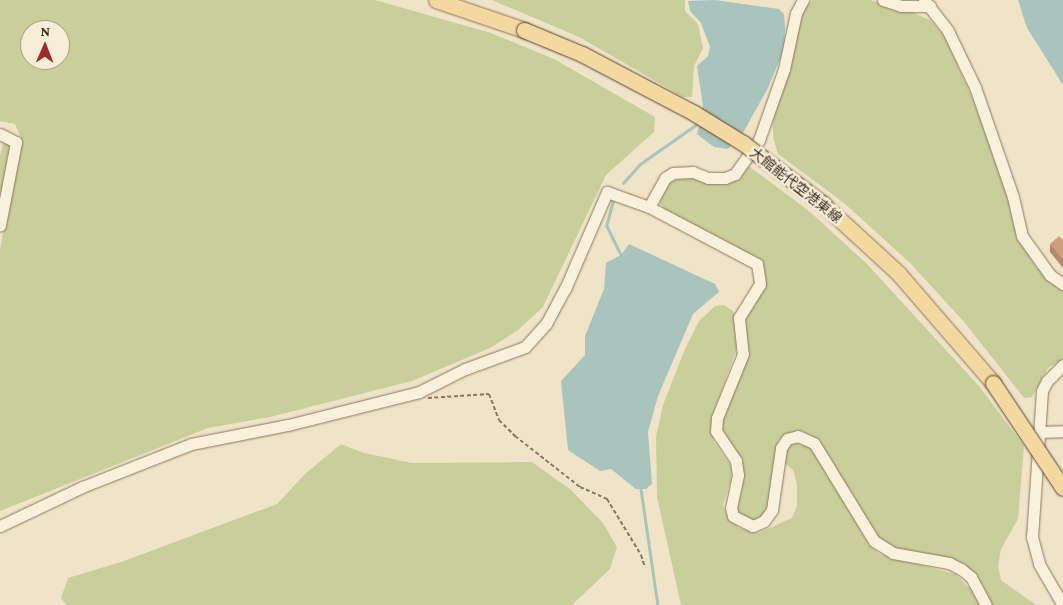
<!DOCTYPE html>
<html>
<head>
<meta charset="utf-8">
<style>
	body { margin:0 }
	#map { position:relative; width:1063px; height:605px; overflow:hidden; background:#f0e4c8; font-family:"Crimson Pro","Noto Sans JP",serif }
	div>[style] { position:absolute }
	.green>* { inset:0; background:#c9cf9b }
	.water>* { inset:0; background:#a9c4bc }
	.stream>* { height:2.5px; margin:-1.25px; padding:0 1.25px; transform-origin:1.25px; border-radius:1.25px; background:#a9c4bc }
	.path>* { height:2px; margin-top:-1px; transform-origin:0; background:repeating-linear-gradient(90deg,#8d765c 0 4px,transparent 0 6.5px) }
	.roads { filter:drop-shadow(0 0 1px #8d765c) drop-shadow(0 0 1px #8d765c) }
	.minor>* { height:11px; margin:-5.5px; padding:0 5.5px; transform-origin:5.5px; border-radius:5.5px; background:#faf1dc }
	.major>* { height:15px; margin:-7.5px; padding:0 7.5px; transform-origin:7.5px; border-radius:7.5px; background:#f3d9a0 }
	.bridges { filter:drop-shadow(0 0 1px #5b4430) drop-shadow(0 0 1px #5b4430) }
	.major-bridge>* { height:15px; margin:-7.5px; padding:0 7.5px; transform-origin:7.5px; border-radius:7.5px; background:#f3d9a0 }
	.wall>* { inset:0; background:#b2896c }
	.building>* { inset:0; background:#cf9f7d }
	span { translate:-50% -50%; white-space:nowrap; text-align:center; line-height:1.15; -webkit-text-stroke:5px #f7eed8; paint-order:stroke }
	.street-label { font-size:14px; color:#3d2e20 }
	.north { position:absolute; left:20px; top:20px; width:50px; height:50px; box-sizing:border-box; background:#f7eed8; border:1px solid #ada18e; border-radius:50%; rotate:1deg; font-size:14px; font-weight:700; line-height:20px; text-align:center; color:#3d2e20 }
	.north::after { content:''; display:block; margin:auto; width:18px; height:22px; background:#9e2a2b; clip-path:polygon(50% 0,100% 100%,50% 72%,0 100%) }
</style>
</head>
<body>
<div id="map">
	<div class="green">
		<div style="clip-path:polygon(evenodd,0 0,375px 0,491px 33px,554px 59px,655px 117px,654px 132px,606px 175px,543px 307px,518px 330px,490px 348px,412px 381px,270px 417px,208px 428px,0 511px,0 249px,21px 138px,15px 124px,0 121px,0 0,30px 30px,60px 30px,60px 60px,30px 60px,30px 30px)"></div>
		<div style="clip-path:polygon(492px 0,685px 0,685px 11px,698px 24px,703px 48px,694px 66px,692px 97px,683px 97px,579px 37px)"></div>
		<div style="clip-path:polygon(812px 0,870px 0,912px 12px,930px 20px,945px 37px,981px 117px,1012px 206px,1019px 239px,1036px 267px,1063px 289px,1063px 359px,1048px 368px,1032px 397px,1024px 398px,965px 323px,911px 264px,844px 203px,778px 154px,773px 137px,773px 119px,790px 65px,799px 16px)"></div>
		<div style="clip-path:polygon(6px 141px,10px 144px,0 203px,0 156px,3px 143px)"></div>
		<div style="clip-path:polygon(750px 167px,809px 211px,867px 264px,979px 386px,1024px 446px,1018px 519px,1001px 549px,998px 566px,1001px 580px,1036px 605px,989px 605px,982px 584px,962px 565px,888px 548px,878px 539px,816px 438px,802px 431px,789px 433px,779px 440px,768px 506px,760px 519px,749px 521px,735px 511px,742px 474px,719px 427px,747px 354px,743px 319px,764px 285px,764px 271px,759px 260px,664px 209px,660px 202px,661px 191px,668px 180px,695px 177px,706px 180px)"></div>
		<div style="clip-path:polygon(724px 305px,733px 311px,738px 324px,738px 345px,712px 417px,712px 431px,714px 442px,731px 466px,731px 480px,723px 505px,728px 518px,739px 528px,758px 533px,792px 518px,797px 506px,797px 485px,793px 470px,783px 462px,787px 445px,793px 443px,808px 446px,816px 454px,869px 545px,879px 554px,955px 574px,976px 595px,981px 605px,681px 605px,657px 497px,656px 437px,663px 405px,685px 349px,699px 321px,715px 306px)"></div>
		<div style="clip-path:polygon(341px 444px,364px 453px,412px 463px,532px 462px,571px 490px,603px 523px,617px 547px,610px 569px,572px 605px,66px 605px,61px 598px,68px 578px,124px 561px,277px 504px,306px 473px)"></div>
	</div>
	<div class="water">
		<div style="clip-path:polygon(715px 0,779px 9px,784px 14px,785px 28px,784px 49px,768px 88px,744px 131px,728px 149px,714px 147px,697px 134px,703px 106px,697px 66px,708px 56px,710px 47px,701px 23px,690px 11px,688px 1px)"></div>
		<div style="clip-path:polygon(1018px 0,1063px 0,1063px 85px,1027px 28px)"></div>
		<div style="clip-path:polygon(629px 244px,715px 284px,719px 292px,693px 314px,658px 396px,648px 432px,652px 484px,646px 489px,636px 489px,611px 469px,600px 471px,568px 450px,561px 381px,585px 355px,585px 336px,604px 289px,606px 263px,621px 255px)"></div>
	</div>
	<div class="stream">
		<div style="left:623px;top:183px;width:25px;rotate:-48deg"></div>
		<div style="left:640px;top:164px;width:73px;rotate:-35deg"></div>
		<div style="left:614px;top:199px;width:28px;rotate:105deg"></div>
		<div style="left:607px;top:226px;width:32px;rotate:64deg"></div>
		<div style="left:641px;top:489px;width:117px;rotate:81.7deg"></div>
	</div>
	<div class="path">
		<div style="left:428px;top:398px;width:61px;rotate:-3.8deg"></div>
		<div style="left:489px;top:394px;width:28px;rotate:69deg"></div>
		<div style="left:499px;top:420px;width:23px;rotate:45deg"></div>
		<div style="left:515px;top:436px;width:83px;rotate:38.1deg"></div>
		<div style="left:580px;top:487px;width:30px;rotate:24deg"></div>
		<div style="left:607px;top:499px;width:66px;rotate:58.7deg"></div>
		<div style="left:641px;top:555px;width:13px;rotate:72deg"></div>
	</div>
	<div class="roads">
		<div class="minor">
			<div style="left:883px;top:0;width:19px;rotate:18deg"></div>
			<div style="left:901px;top:6px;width:29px"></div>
			<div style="left:924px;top:0;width:39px;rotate:52deg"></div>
			<div style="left:948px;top:31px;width:62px;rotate:64.3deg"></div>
			<div style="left:975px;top:87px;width:116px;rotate:70.9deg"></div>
			<div style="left:1013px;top:197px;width:40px;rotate:77deg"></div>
			<div style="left:1022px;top:236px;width:48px;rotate:54.3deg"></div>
			<div style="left:1050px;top:275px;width:16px;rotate:35deg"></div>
			<div style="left:0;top:134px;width:18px;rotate:27deg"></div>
			<div style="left:16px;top:142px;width:85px;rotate:100.9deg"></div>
			<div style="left:649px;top:207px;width:33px;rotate:-61deg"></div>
			<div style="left:665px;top:178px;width:9px;rotate:-32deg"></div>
			<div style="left:673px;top:173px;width:20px;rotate:-3deg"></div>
			<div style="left:693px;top:172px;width:16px;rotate:22deg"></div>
			<div style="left:708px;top:178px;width:17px"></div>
			<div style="left:725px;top:178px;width:11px;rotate:-22deg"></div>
			<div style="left:735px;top:174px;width:42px;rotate:-54.8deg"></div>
			<div style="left:759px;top:140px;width:75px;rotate:-70.6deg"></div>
			<div style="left:784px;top:69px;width:57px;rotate:-77.9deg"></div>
			<div style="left:796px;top:13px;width:15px;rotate:-62deg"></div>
			<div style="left:1063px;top:365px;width:23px;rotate:135deg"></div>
			<div style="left:1047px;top:381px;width:11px;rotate:117deg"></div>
			<div style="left:1042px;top:391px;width:146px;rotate:93.9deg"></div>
			<div style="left:1032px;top:537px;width:28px;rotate:75deg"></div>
			<div style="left:1039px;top:564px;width:48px;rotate:59.7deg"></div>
			<div style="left:1039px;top:432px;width:24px;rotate:-2deg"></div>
			<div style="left:0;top:526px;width:91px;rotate:-25.4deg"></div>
			<div style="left:82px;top:487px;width:117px;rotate:-21.5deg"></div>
			<div style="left:191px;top:444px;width:99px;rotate:-11.1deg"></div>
			<div style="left:288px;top:425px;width:135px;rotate:-14.1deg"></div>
			<div style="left:419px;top:392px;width:51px;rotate:-26.6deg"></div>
			<div style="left:465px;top:369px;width:64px;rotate:-20.1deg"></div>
			<div style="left:525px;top:347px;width:31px;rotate:-48deg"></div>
			<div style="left:546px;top:324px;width:40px;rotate:-62deg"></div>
			<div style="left:565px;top:289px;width:106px;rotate:-66.6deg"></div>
			<div style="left:607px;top:192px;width:45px;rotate:19.7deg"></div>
			<div style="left:649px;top:207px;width:122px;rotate:27.8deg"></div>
			<div style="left:757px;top:264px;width:20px;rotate:81deg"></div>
			<div style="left:760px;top:284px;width:40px;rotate:122deg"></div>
			<div style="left:739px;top:318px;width:36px;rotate:84deg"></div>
			<div style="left:743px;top:354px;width:69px;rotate:112.1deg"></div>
			<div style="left:717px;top:418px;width:13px;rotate:94deg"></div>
			<div style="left:716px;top:431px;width:36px;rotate:56deg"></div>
			<div style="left:736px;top:461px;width:14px;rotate:82deg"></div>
			<div style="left:738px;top:475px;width:33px;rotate:102deg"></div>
			<div style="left:731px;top:507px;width:9px;rotate:77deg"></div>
			<div style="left:733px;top:516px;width:22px;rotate:27deg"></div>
			<div style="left:753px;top:526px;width:12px;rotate:-24deg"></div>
			<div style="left:764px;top:521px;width:14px;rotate:-54deg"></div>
			<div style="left:772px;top:510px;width:63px;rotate:-81.7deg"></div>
			<div style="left:781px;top:448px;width:11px;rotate:-56deg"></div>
			<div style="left:787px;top:439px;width:11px;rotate:-15deg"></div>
			<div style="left:798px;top:436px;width:17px;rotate:24deg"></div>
			<div style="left:814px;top:443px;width:115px;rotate:58.5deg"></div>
			<div style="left:874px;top:541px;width:22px;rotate:32deg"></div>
			<div style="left:893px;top:553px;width:57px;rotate:10.1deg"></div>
			<div style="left:949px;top:563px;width:13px;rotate:27deg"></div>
			<div style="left:961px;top:569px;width:13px;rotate:39deg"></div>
			<div style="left:971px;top:577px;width:32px;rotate:62deg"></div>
		</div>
		<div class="major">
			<div style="left:436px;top:0;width:93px;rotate:18.8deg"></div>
			<div style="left:823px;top:204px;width:103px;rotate:42.6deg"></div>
			<div style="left:899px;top:274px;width:144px;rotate:49.2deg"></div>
		</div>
	</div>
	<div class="bridges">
		<div class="major-bridge">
			<div style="left:524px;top:30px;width:63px;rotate:22.5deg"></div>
			<div style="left:582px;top:54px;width:127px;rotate:27.8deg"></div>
			<div style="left:694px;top:113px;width:57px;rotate:31.5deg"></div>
			<div style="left:743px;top:143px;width:101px;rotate:37.3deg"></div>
			<div style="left:993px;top:383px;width:126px;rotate:56.3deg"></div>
		</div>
	</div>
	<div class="wall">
		<div style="clip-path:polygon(1063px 240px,1063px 268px,1050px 252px,1050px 244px)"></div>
	</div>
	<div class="building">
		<div style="clip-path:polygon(1059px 236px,1063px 240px,1063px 260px,1050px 244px)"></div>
	</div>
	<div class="street-label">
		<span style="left:796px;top:185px;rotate:38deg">大館能代空港東線</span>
	</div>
	<div class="north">N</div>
</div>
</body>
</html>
